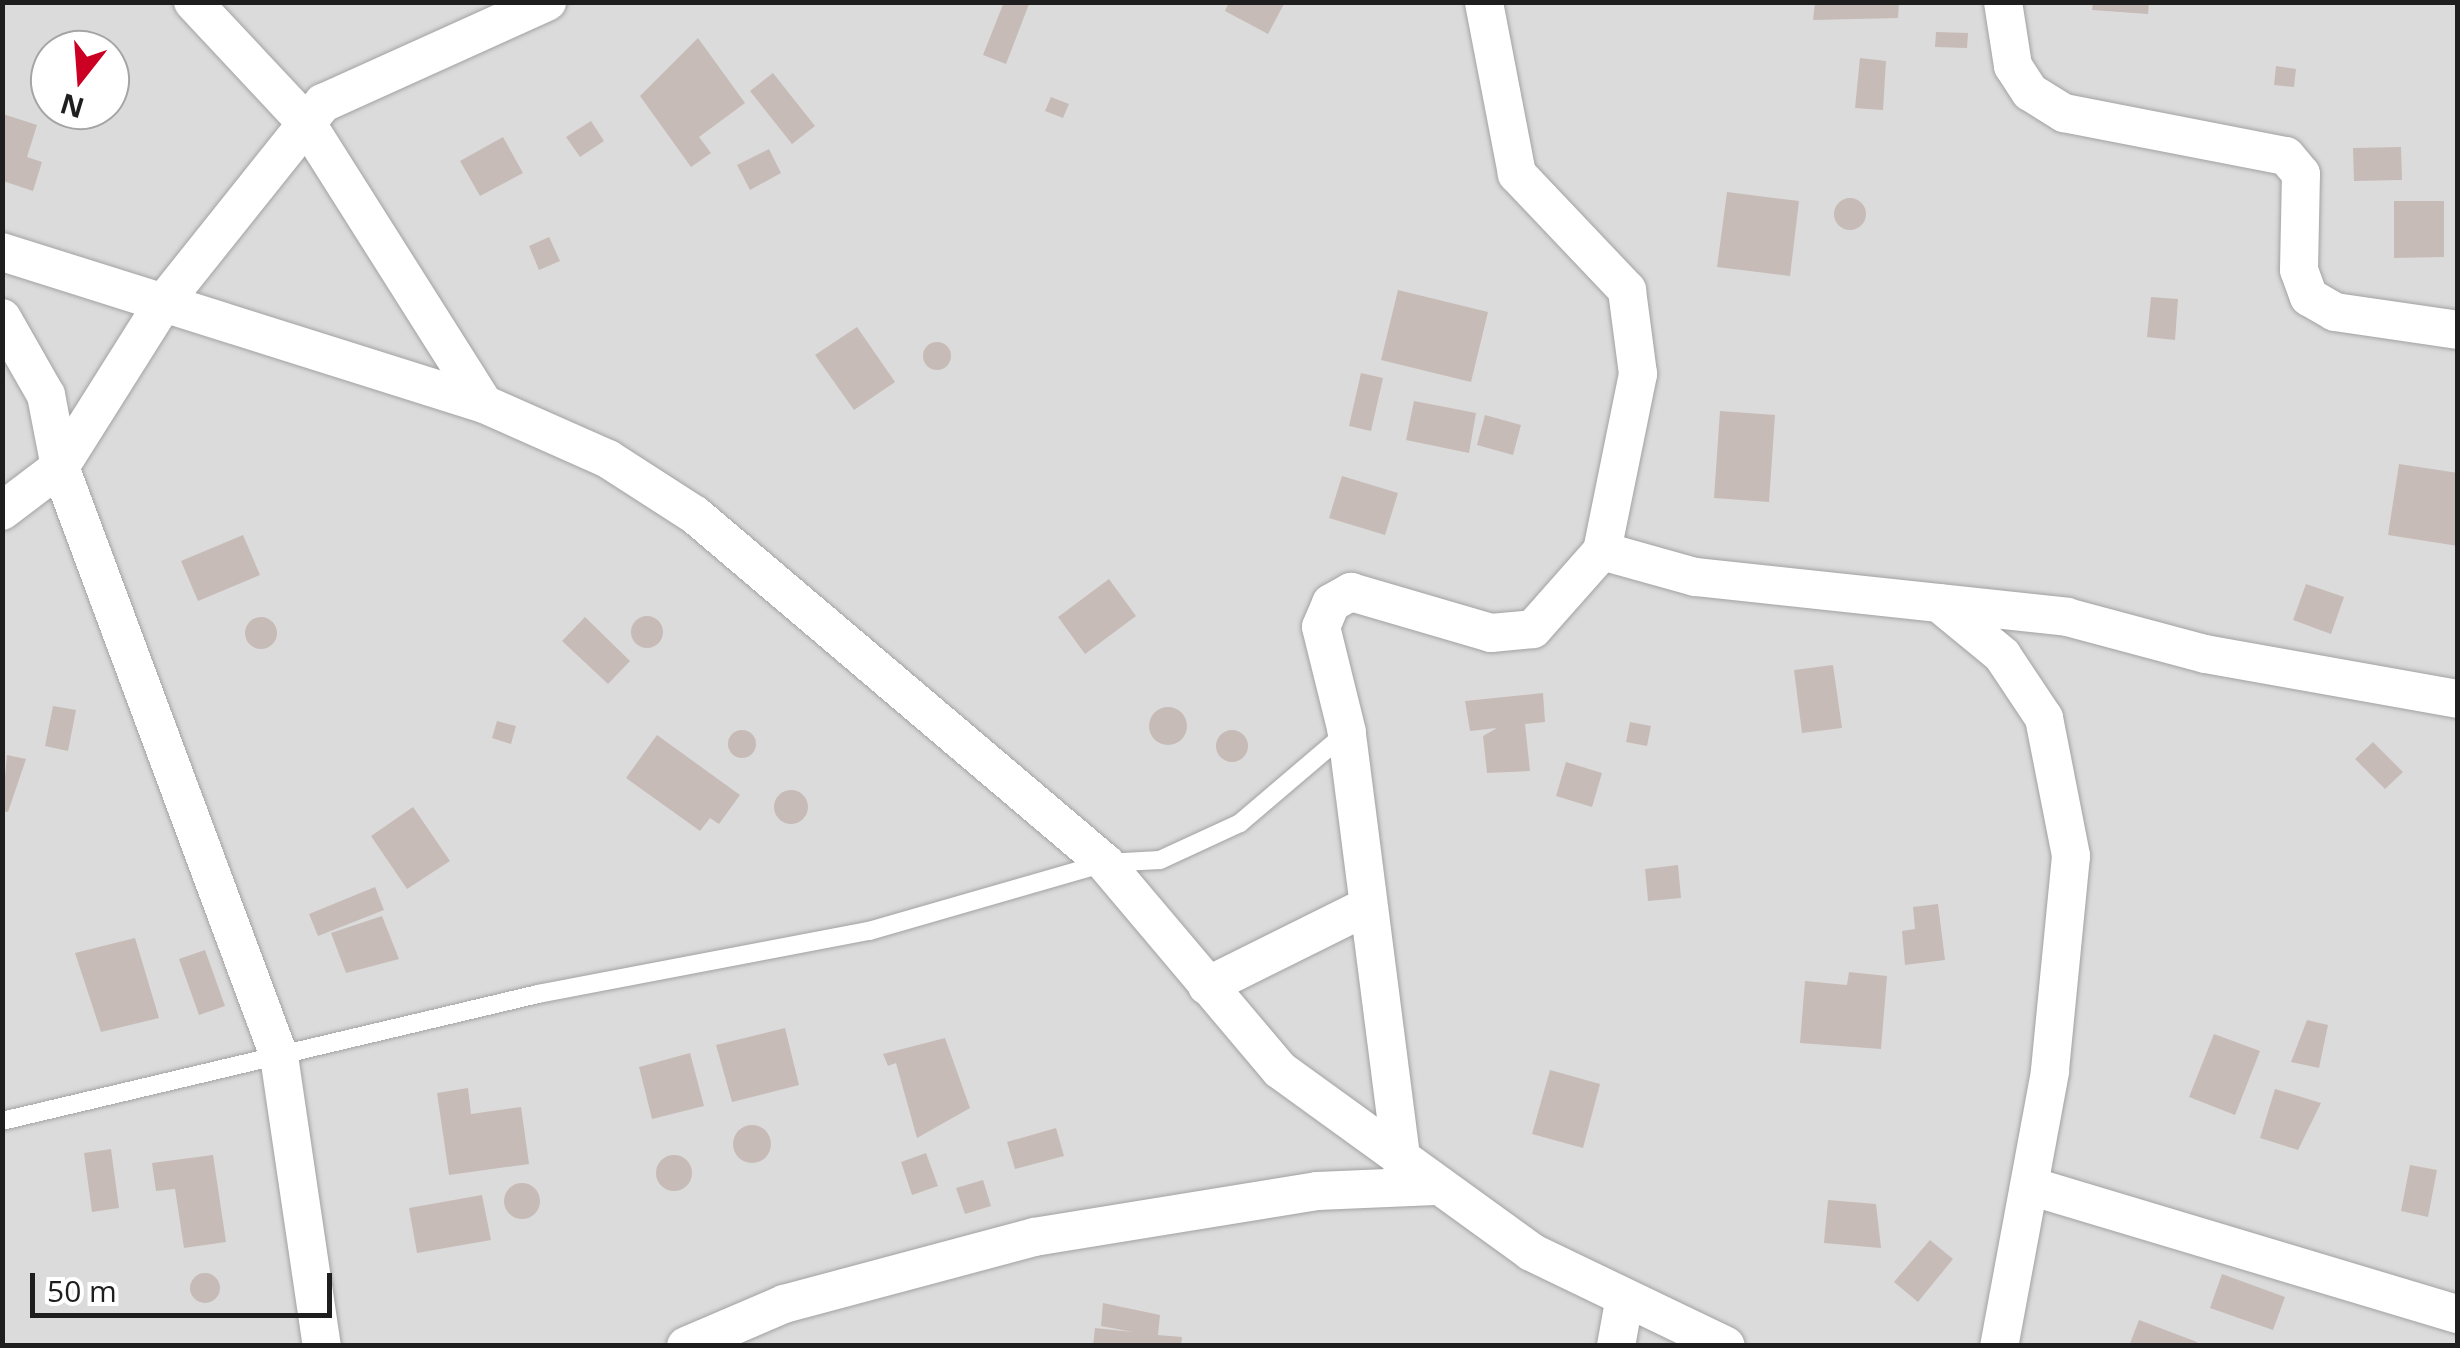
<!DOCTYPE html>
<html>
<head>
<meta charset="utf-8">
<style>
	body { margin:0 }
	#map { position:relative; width:2460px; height:1348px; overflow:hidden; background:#efe9e4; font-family:"Open Sans",sans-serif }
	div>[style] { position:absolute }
	.residential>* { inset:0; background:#dcdbdb }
	.building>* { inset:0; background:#c6bbb7 }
	.round { border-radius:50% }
	.roads { filter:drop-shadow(0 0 2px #a2a2a2) drop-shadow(0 0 2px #a2a2a2) }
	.service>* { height:18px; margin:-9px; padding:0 9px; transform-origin:9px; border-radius:9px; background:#fff }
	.minor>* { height:38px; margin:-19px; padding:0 19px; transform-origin:19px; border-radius:19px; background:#fff }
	span { translate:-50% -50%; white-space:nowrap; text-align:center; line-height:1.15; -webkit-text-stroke:8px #fff; paint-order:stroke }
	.frame { position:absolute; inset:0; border:5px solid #1e1e1e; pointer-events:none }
	.north { position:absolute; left:30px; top:30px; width:100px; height:100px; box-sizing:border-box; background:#fff; border:2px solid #a5a5a5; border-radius:50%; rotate:197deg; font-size:28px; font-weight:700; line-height:40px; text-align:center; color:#1e1e1e }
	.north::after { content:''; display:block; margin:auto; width:35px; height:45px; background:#cb0022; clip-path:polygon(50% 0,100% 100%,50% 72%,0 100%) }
	.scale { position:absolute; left:30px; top:1273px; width:302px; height:45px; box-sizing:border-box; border:5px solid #1e1e1e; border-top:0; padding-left:12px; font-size:30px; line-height:35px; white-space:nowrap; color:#1e1e1e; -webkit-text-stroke:8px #fff; paint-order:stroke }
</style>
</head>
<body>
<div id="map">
	<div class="residential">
		<div style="clip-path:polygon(evenodd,3px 3px,2457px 3px,2457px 1345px,3px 1345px,3px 3px,50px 50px,110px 50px,110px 110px,50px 110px,50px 50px)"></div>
	</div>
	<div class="building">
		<div style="clip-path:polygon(1004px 2px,1029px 4px,1006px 64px,983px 55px)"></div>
		<div style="clip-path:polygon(1229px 2px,1285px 2px,1268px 34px,1225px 11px)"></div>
		<div style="clip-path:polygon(1815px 2px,1899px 2px,1898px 18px,1813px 20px)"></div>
		<div style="clip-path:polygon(2093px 2px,2149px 2px,2148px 14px,2092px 10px)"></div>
		<div style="clip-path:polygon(1936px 32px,1968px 33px,1967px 48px,1935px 47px)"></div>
		<div style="clip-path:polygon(698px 38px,745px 103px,699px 137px,711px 153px,691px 167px,640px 96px)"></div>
		<div style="clip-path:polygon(1860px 58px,1886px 61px,1883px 110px,1855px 108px)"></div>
		<div style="clip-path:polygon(2276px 66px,2296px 69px,2294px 87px,2274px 85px)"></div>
		<div style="clip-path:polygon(773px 73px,815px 126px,792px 144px,750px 91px)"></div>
		<div style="clip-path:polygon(1051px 97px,1069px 104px,1063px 118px,1045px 111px)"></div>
		<div style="clip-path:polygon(3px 114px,37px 125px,27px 157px,42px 162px,33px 191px,3px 181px)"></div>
		<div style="clip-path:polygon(591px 121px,604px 141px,580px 157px,566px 137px)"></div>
		<div style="clip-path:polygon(503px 137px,523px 173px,480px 196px,460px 161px)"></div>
		<div style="clip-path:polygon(2401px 147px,2402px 180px,2354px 181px,2353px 148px)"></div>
		<div style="clip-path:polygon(769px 149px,781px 173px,750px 190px,737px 165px)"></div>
		<div style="clip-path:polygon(1727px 192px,1799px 201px,1790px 276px,1717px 267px)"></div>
		<div class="round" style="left:1834px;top:198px;width:32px;height:32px"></div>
		<div style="clip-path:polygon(2394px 201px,2444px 201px,2444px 257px,2394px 258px)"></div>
		<div style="clip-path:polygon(549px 237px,560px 261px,539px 270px,529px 246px)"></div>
		<div style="clip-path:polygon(1398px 290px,1488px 312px,1471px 382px,1381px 360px)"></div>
		<div style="clip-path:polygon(2151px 297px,2178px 299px,2175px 340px,2147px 337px)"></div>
		<div style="clip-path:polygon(857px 327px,895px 382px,854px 410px,815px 355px)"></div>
		<div class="round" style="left:923px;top:342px;width:28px;height:28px"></div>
		<div style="clip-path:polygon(1361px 373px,1383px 378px,1371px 431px,1349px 426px)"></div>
		<div style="clip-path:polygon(1414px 401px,1476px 413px,1469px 453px,1406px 440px)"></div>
		<div style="clip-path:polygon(1720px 411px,1775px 415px,1769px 502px,1714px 498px)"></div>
		<div style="clip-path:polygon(1485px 415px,1521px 425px,1513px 455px,1477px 445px)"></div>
		<div style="clip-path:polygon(2399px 464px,2458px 473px,2458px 546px,2388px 535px)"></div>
		<div style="clip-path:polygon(1342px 476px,1398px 493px,1385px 535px,1329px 518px)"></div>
		<div style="clip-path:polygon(243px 535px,260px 575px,198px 601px,181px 561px)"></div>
		<div style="clip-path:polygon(1109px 579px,1136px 616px,1085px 654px,1058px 617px)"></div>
		<div style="clip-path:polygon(2306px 584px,2344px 597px,2331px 634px,2293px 620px)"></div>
		<div class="round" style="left:631px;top:616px;width:32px;height:32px"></div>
		<div style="clip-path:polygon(585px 617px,630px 661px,608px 684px,562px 641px)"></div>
		<div class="round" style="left:245px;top:617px;width:32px;height:32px"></div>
		<div style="clip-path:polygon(1833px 665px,1842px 728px,1802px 733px,1794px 670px)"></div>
		<div style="clip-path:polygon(1543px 693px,1545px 722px,1525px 724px,1530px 771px,1487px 773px,1483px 736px,1497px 728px,1470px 731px,1465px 701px)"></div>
		<div style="clip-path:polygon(53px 706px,76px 710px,68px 751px,45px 746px)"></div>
		<div class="round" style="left:1149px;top:707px;width:38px;height:38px"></div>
		<div style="clip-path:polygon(497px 721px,516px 726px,511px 744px,492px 738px)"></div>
		<div style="clip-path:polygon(1630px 722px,1651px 726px,1647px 746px,1626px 742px)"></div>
		<div class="round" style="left:1216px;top:730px;width:32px;height:32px"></div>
		<div class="round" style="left:728px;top:730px;width:28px;height:28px"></div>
		<div style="clip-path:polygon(657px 735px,740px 795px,719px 824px,710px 818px,700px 831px,626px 778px)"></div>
		<div style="clip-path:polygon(2373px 742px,2403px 772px,2385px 789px,2355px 759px)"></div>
		<div style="clip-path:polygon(7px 755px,26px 759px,8px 812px,2px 811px)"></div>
		<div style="clip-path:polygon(1566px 762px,1602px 773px,1592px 807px,1556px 796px)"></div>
		<div class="round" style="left:774px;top:790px;width:34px;height:34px"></div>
		<div style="clip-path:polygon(413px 807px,450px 861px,407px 889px,371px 836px)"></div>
		<div style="clip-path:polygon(1678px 865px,1681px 898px,1648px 901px,1645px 869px)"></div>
		<div style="clip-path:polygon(375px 887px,384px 910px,318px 936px,309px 914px)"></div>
		<div style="clip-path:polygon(1938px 904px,1945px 960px,1905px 965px,1902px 931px,1915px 929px,1913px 907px)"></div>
		<div style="clip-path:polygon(382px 916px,399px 959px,346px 973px,331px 933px)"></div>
		<div style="clip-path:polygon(135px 938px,159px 1018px,101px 1032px,75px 953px)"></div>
		<div style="clip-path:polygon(205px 950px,225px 1006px,199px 1015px,179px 959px)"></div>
		<div style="clip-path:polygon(1849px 972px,1887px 976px,1881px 1049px,1800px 1043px,1805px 981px,1847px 985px)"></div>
		<div style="clip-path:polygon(2307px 1020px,2328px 1025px,2319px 1068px,2291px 1062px)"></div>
		<div style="clip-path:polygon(785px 1028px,799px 1085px,732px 1102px,716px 1045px)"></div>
		<div style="clip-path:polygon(2214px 1034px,2260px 1051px,2235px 1115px,2189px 1097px)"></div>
		<div style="clip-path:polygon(945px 1038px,970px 1108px,917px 1138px,896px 1063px,888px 1066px,883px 1054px)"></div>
		<div style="clip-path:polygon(690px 1053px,704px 1106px,652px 1119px,639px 1067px)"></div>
		<div style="clip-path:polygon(1550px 1070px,1600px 1084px,1583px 1148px,1532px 1134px)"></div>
		<div style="clip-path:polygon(468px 1088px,471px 1114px,521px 1107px,529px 1164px,449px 1175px,437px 1093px)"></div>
		<div style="clip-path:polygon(2275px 1089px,2321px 1103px,2298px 1150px,2260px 1138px)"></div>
		<div class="round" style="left:733px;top:1125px;width:38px;height:38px"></div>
		<div style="clip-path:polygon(1056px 1128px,1064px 1156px,1015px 1169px,1007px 1142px)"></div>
		<div style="clip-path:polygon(111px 1149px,119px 1208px,92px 1212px,84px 1153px)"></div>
		<div style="clip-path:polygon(926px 1153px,938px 1186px,912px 1195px,901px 1162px)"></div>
		<div style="clip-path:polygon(213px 1155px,226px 1242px,184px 1248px,175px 1189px,156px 1191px,152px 1163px)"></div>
		<div class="round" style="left:656px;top:1155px;width:36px;height:36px"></div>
		<div style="clip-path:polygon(2410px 1165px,2437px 1170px,2428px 1217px,2401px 1211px)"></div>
		<div style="clip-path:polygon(983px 1180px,991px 1206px,965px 1214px,956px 1188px)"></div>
		<div class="round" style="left:504px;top:1183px;width:36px;height:36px"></div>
		<div style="clip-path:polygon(482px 1195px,491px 1240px,417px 1253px,409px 1208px)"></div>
		<div style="clip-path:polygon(1828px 1200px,1876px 1204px,1881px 1248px,1824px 1243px)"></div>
		<div style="clip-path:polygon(1930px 1240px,1953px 1259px,1918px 1302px,1894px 1282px)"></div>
		<div class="round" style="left:190px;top:1273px;width:30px;height:30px"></div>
		<div style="clip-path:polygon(2222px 1274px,2285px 1297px,2273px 1330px,2210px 1308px)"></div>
		<div style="clip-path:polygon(1103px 1303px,1160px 1315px,1158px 1335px,1182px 1337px,1181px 1346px,1093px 1346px,1095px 1328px,1133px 1332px,1101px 1326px)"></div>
		<div style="clip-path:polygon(2139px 1320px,2197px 1342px,2195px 1346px,2129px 1346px)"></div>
	</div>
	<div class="roads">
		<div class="service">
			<div style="left:2px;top:1121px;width:551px;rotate:-13.33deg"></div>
			<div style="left:538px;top:994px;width:337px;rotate:-10.8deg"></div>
			<div style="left:869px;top:931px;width:246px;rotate:-16.1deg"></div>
			<div style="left:1105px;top:863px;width:55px;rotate:-3.1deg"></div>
			<div style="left:1160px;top:860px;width:88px;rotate:-24.8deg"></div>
			<div style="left:1240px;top:823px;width:140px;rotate:-40.4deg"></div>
		</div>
		<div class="minor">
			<div style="left:193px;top:2px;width:167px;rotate:46.9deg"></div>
			<div style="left:307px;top:124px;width:331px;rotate:57.7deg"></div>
			<div style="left:2003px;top:2px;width:65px;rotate:81.1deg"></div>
			<div style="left:2013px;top:66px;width:31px;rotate:57deg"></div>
			<div style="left:2030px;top:92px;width:40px;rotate:32deg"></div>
			<div style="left:2064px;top:113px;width:226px;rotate:11deg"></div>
			<div style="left:2286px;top:156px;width:23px;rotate:50deg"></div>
			<div style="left:2301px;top:174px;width:96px;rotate:91.2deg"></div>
			<div style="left:2299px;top:270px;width:29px;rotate:70deg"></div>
			<div style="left:2309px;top:297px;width:30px;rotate:30deg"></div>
			<div style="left:2335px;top:312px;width:124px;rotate:8.3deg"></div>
			<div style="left:2px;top:252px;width:505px;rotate:17.5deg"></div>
			<div style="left:484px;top:404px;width:136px;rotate:23.9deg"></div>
			<div style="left:608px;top:459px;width:103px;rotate:32.8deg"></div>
			<div style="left:695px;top:515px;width:538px;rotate:40.32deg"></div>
			<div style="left:1105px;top:863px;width:271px;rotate:49.8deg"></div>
			<div style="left:1280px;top:1070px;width:310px;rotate:35.9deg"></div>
			<div style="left:1531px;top:1252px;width:216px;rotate:25.7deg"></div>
			<div style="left:2px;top:318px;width:89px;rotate:60.3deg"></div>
			<div style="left:46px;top:395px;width:73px;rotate:79deg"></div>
			<div style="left:60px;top:467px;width:628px;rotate:69.6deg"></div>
			<div style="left:279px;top:1056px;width:293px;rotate:81.6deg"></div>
			<div style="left:2px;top:511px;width:73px;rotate:-37.2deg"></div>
			<div style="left:60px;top:467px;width:195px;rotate:-57.8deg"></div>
			<div style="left:164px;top:302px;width:255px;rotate:-51.4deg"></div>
			<div style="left:323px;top:103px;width:246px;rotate:-24.3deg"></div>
			<div style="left:1602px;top:551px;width:97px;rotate:15.6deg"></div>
			<div style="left:1695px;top:577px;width:374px;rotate:6.1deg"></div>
			<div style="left:2067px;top:617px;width:143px;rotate:15deg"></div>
			<div style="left:2205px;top:654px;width:257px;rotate:10.1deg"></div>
			<div style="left:1939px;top:603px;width:82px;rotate:39.5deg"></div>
			<div style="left:2002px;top:655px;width:76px;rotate:56.3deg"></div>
			<div style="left:2044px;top:718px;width:141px;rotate:78.9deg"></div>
			<div style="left:2071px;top:856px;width:217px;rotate:95.6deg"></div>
			<div style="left:2050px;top:1072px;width:279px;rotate:100.5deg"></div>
			<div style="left:1207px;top:986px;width:178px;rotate:-26.4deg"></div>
			<div style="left:1402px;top:1164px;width:435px;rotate:-97.3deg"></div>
			<div style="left:1347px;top:732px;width:108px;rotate:-103.9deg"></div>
			<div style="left:1321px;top:627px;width:26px;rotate:-67deg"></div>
			<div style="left:1331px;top:603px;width:23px;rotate:-29deg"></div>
			<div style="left:1351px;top:592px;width:146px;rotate:16.3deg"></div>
			<div style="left:1491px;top:633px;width:42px;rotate:-5.4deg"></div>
			<div style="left:1533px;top:629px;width:104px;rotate:-48.5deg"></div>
			<div style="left:1602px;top:551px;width:181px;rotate:-78.5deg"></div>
			<div style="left:1638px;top:374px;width:85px;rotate:-97.5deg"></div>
			<div style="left:1627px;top:290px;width:160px;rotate:-133.5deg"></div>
			<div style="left:1517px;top:174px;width:175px;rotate:-100.9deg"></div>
			<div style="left:2030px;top:1186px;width:447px;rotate:16.7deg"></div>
			<div style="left:686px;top:1346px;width:107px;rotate:-23.2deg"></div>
			<div style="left:784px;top:1304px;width:259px;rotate:-15deg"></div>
			<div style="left:1034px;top:1237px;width:287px;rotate:-9.2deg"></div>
			<div style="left:1317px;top:1191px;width:118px;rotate:-2.4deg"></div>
			<div style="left:1616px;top:1346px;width:45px;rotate:-79.7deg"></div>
		</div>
	</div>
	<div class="frame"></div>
	<div class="north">N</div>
	<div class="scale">50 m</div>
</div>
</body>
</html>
